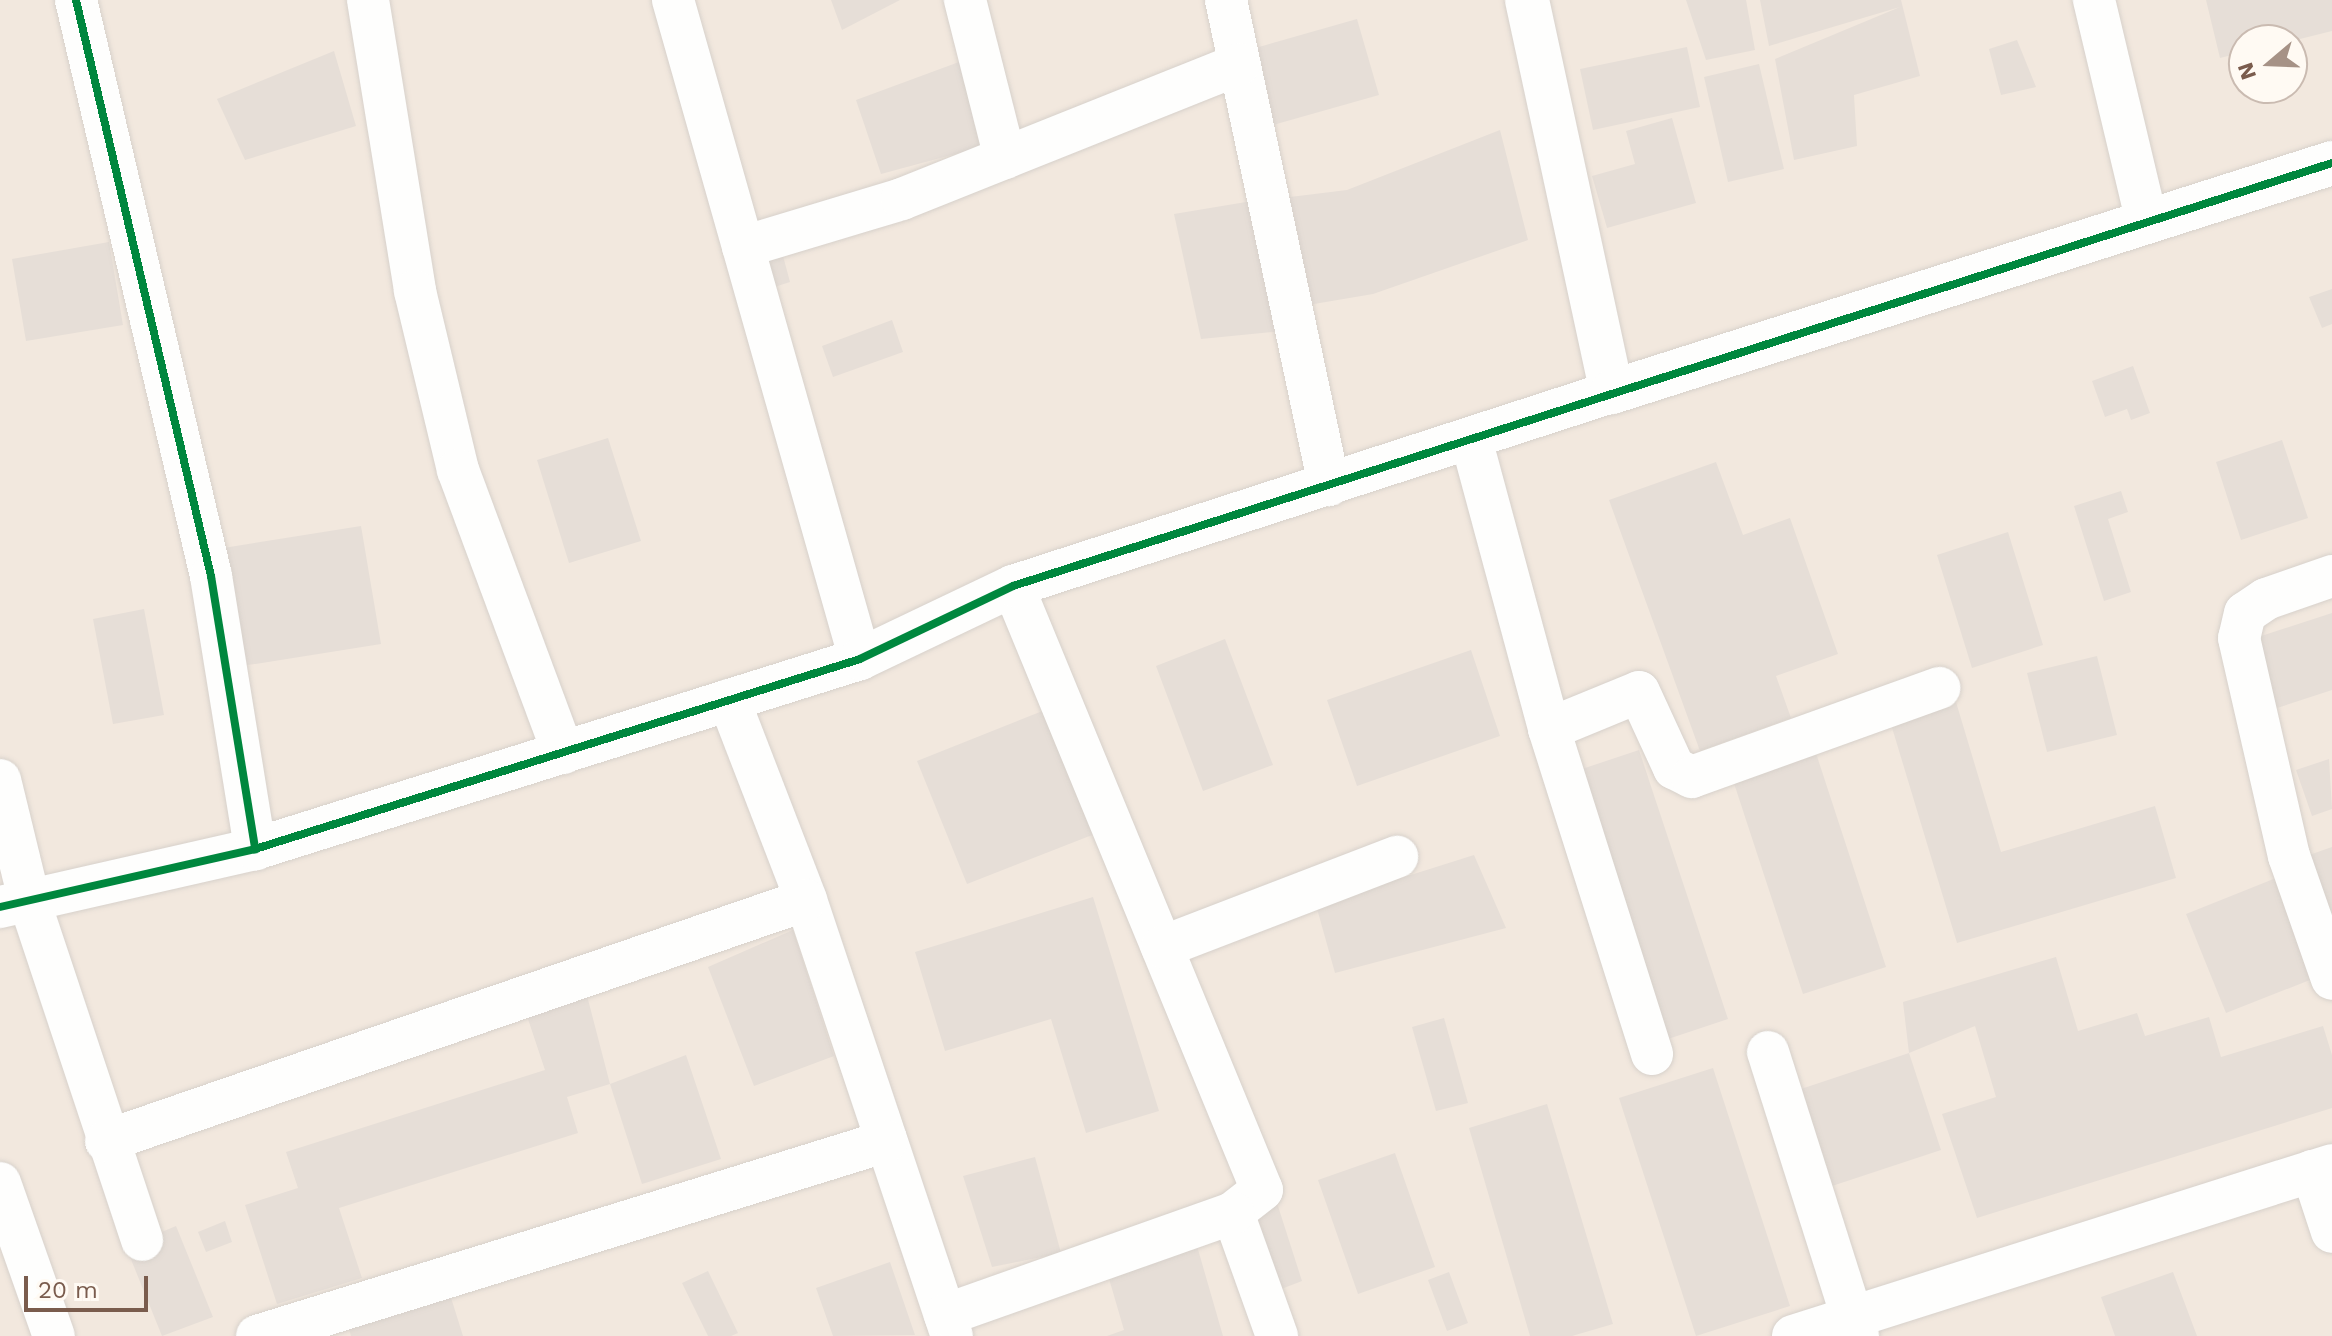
<!DOCTYPE html>
<html>
<head>
<meta charset="utf-8">
<style>
	body { margin:0 }
	#map { position:relative; width:2332px; height:1336px; overflow:hidden; background:#f9f5f0; font-family:"Work Sans",sans-serif }
	div>[style] { position:absolute }
	.residential>* { inset:0; background:#f2e8de }
	.building>* { inset:0; background:#e6ded7 }
	.roads { filter:drop-shadow(0 0 2px #d7d1cb) drop-shadow(0 0 2px #d7d1cb) }
	.street>* { height:42px; margin:-21px; padding:0 21px; transform-origin:21px; border-radius:21px; background:#fefefd }
	.secondary>* { height:44px; margin:-22px; padding:0 22px; transform-origin:22px; border-radius:22px; background:#fefefd }
	.cycleway>* { height:8px; margin:-4px; padding:0 4px; transform-origin:4px; border-radius:4px; background:#00873e }
	span { translate:-50% -50%; white-space:nowrap; text-align:center; line-height:1.15; -webkit-text-stroke:6px #fffaf3; paint-order:stroke }
	.north { position:absolute; left:2228px; top:24px; width:80px; height:80px; box-sizing:border-box; background:#fffaf3; border:2px solid #cabbb1; border-radius:50%; rotate:251deg; font-size:22px; font-weight:700; line-height:32px; text-align:center; color:#7a5c4d }
	.north::after { content:''; display:block; margin:auto; width:28px; height:36px; background:#a69286; clip-path:polygon(50% 0,100% 100%,50% 72%,0 100%) }
	.scale { position:absolute; left:24px; top:1276px; width:124px; height:36px; box-sizing:border-box; border:4px solid #7a5c4d; border-top:0; padding-left:10px; font-size:24px; line-height:28px; white-space:nowrap; color:#7a5c4d; -webkit-text-stroke:6px #fffaf3; paint-order:stroke }
</style>
</head>
<body>
<div id="map">
	<div class="residential">
		<div style="clip-path:polygon(evenodd,0 0,2332px 0,2332px 1336px,0 1336px,0 0,2244px 40px,2292px 40px,2292px 88px,2244px 88px,2244px 40px)"></div>
	</div>
	<div class="building">
		<div style="clip-path:polygon(831px 0,900px 0,842px 30px)"></div>
		<div style="clip-path:polygon(1686px 0,1746px 0,1755px 50px,1706px 60px)"></div>
		<div style="clip-path:polygon(1760px 0,1901px 0,1920px 76px,1854px 95px,1857px 146px,1794px 160px,1775px 59px,1900px 7px,1769px 46px)"></div>
		<div style="clip-path:polygon(2206px 0,2332px 0,2332px 31px,2292px 41px,2244px 40px,2244px 52px,2220px 58px)"></div>
		<div style="clip-path:polygon(1357px 19px,1379px 95px,1273px 125px,1252px 49px)"></div>
		<div style="clip-path:polygon(2017px 40px,2036px 87px,2001px 95px,1989px 49px)"></div>
		<div style="clip-path:polygon(1687px 47px,1700px 107px,1593px 130px,1580px 69px)"></div>
		<div style="clip-path:polygon(334px 51px,356px 126px,245px 160px,217px 99px)"></div>
		<div style="clip-path:polygon(959px 62px,981px 147px,881px 174px,856px 100px)"></div>
		<div style="clip-path:polygon(1759px 64px,1784px 169px,1728px 182px,1704px 77px)"></div>
		<div style="clip-path:polygon(1672px 118px,1696px 203px,1607px 228px,1592px 176px,1635px 164px,1626px 131px)"></div>
		<div style="clip-path:polygon(1500px 130px,1528px 240px,1373px 294px,1308px 305px,1282px 198px,1347px 190px)"></div>
		<div style="clip-path:polygon(1252px 201px,1283px 331px,1201px 339px,1174px 214px)"></div>
		<div style="clip-path:polygon(109px 242px,123px 325px,26px 341px,12px 259px)"></div>
		<div style="clip-path:polygon(782px 252px,790px 282px,768px 289px,760px 259px)"></div>
		<div style="clip-path:polygon(2332px 289px,2332px 324px,2322px 328px,2309px 297px)"></div>
		<div style="clip-path:polygon(892px 320px,903px 352px,833px 377px,822px 346px)"></div>
		<div style="clip-path:polygon(2133px 366px,2150px 413px,2131px 420px,2127px 409px,2105px 417px,2092px 381px)"></div>
		<div style="clip-path:polygon(608px 438px,641px 541px,569px 563px,537px 460px)"></div>
		<div style="clip-path:polygon(2282px 440px,2308px 518px,2241px 540px,2216px 462px)"></div>
		<div style="clip-path:polygon(1716px 462px,1743px 535px,1790px 518px,1838px 654px,1776px 676px,1791px 718px,1700px 751px,1609px 500px)"></div>
		<div style="clip-path:polygon(2121px 491px,2128px 512px,2108px 519px,2131px 592px,2104px 601px,2074px 506px)"></div>
		<div style="clip-path:polygon(361px 526px,381px 644px,230px 668px,211px 550px)"></div>
		<div style="clip-path:polygon(2008px 532px,2043px 645px,1972px 668px,1937px 555px)"></div>
		<div style="clip-path:polygon(144px 609px,164px 715px,113px 724px,93px 619px)"></div>
		<div style="clip-path:polygon(2332px 613px,2332px 690px,2274px 709px,2252px 639px)"></div>
		<div style="clip-path:polygon(1225px 639px,1273px 765px,1203px 791px,1156px 666px)"></div>
		<div style="clip-path:polygon(1471px 650px,1500px 736px,1357px 786px,1327px 700px)"></div>
		<div style="clip-path:polygon(2097px 656px,2117px 735px,2047px 752px,2027px 673px)"></div>
		<div style="clip-path:polygon(1953px 692px,2001px 852px,2155px 806px,2176px 878px,1957px 943px,1887px 711px)"></div>
		<div style="clip-path:polygon(1060px 704px,1110px 828px,967px 884px,917px 761px)"></div>
		<div style="clip-path:polygon(1813px 744px,1886px 967px,1803px 994px,1730px 771px)"></div>
		<div style="clip-path:polygon(1639px 750px,1728px 1019px,1662px 1041px,1573px 772px)"></div>
		<div style="clip-path:polygon(2329px 759px,2332px 809px,2312px 816px,2296px 770px)"></div>
		<div style="clip-path:polygon(2332px 847px,2332px 921px,2309px 855px)"></div>
		<div style="clip-path:polygon(1474px 855px,1506px 928px,1335px 973px,1316px 905px)"></div>
		<div style="clip-path:polygon(2276px 878px,2315px 978px,2226px 1013px,2186px 914px)"></div>
		<div style="clip-path:polygon(1093px 897px,1159px 1111px,1086px 1133px,1051px 1019px,945px 1051px,915px 952px)"></div>
		<div style="clip-path:polygon(793px 930px,834px 1056px,754px 1086px,708px 967px)"></div>
		<div style="clip-path:polygon(2056px 957px,2078px 1031px,2137px 1013px,2145px 1036px,2209px 1017px,2221px 1057px,2323px 1026px,2332px 1055px,2332px 1108px,1977px 1218px,1942px 1114px,1996px 1097px,1975px 1026px,1909px 1053px,1903px 1002px)"></div>
		<div style="clip-path:polygon(584px 984px,610px 1084px,567px 1097px,578px 1133px,339px 1208px,362px 1278px,277px 1304px,245px 1205px,298px 1188px,286px 1152px,545px 1070px,523px 1004px)"></div>
		<div style="clip-path:polygon(1444px 1018px,1468px 1103px,1436px 1111px,1412px 1027px)"></div>
		<div style="clip-path:polygon(1909px 1053px,1941px 1150px,1823px 1189px,1792px 1092px)"></div>
		<div style="clip-path:polygon(686px 1055px,721px 1159px,642px 1184px,610px 1084px)"></div>
		<div style="clip-path:polygon(1713px 1068px,1790px 1306px,1696px 1336px,1619px 1098px)"></div>
		<div style="clip-path:polygon(1547px 1104px,1613px 1324px,1572px 1336px,1530px 1336px,1469px 1128px)"></div>
		<div style="clip-path:polygon(1395px 1153px,1435px 1267px,1358px 1294px,1318px 1180px)"></div>
		<div style="clip-path:polygon(1035px 1157px,1061px 1253px,992px 1267px,963px 1176px)"></div>
		<div style="clip-path:polygon(1277px 1203px,1302px 1281px,1276px 1291px,1249px 1213px)"></div>
		<div style="clip-path:polygon(225px 1221px,232px 1242px,206px 1252px,198px 1232px)"></div>
		<div style="clip-path:polygon(176px 1226px,213px 1317px,162px 1336px,126px 1247px)"></div>
		<div style="clip-path:polygon(1195px 1239px,1223px 1336px,1107px 1336px,1124px 1330px,1105px 1265px)"></div>
		<div style="clip-path:polygon(890px 1262px,915px 1335px,833px 1336px,816px 1288px)"></div>
		<div style="clip-path:polygon(708px 1271px,738px 1333px,731px 1336px,708px 1336px,682px 1283px)"></div>
		<div style="clip-path:polygon(1449px 1272px,1468px 1323px,1447px 1331px,1428px 1280px)"></div>
		<div style="clip-path:polygon(2173px 1272px,2197px 1336px,2115px 1336px,2101px 1297px)"></div>
		<div style="clip-path:polygon(448px 1288px,463px 1336px,351px 1336px,346px 1319px)"></div>
	</div>
	<div class="roads">
		<div class="street">
			<div style="left:76px;top:0;width:592px;rotate:76.81deg"></div>
			<div style="left:211px;top:576px;width:277px;rotate:80.8deg"></div>
			<div style="left:368px;top:0;width:295px;rotate:80.8deg"></div>
			<div style="left:415px;top:291px;width:184px;rotate:76.5deg"></div>
			<div style="left:458px;top:470px;width:302px;rotate:69.6deg"></div>
			<div style="left:673px;top:0;width:685px;rotate:74.16deg"></div>
			<div style="left:965px;top:0;width:163px;rotate:75.8deg"></div>
			<div style="left:1226px;top:0;width:496px;rotate:78deg"></div>
			<div style="left:2094px;top:0;width:228px;rotate:76.6deg"></div>
			<div style="left:743px;top:247px;width:166px;rotate:-16.8deg"></div>
			<div style="left:902px;top:199px;width:363px;rotate:-21.8deg"></div>
			<div style="left:1471px;top:439px;width:300px;rotate:74.9deg"></div>
			<div style="left:1549px;top:729px;width:341px;rotate:72.4deg"></div>
			<div style="left:2332px;top:576px;width:70px;rotate:160.8deg"></div>
			<div style="left:2266px;top:599px;width:25px;rotate:146deg"></div>
			<div style="left:2245px;top:613px;width:26px;rotate:103deg"></div>
			<div style="left:2239px;top:638px;width:224px;rotate:77.1deg"></div>
			<div style="left:2289px;top:856px;width:130px;rotate:70.7deg"></div>
			<div style="left:1013px;top:586px;width:653px;rotate:67.6deg"></div>
			<div style="left:1262px;top:1190px;width:37px;rotate:142deg"></div>
			<div style="left:1233px;top:1213px;width:131px;rotate:70.3deg"></div>
			<div style="left:729px;top:700px;width:214px;rotate:68.9deg"></div>
			<div style="left:806px;top:900px;width:460px;rotate:71.5deg"></div>
			<div style="left:1549px;top:729px;width:97px;rotate:-22.3deg"></div>
			<div style="left:1639px;top:692px;width:84px;rotate:65.3deg"></div>
			<div style="left:1674px;top:768px;width:20px;rotate:27deg"></div>
			<div style="left:1692px;top:777px;width:263px;rotate:-19.8deg"></div>
			<div style="left:0;top:780px;width:127px;rotate:76.3deg"></div>
			<div style="left:30px;top:903px;width:355px;rotate:71.6deg"></div>
			<div style="left:0;top:907px;width:262px;rotate:-12.8deg"></div>
			<div style="left:255px;top:849px;width:634px;rotate:-17.43deg"></div>
			<div style="left:860px;top:659px;width:170px;rotate:-25.5deg"></div>
			<div style="left:1013px;top:586px;width:630px;rotate:-17.95deg"></div>
			<div style="left:1162px;top:947px;width:252px;rotate:-21deg"></div>
			<div style="left:1768px;top:1052px;width:298px;rotate:72.4deg"></div>
			<div style="left:106px;top:1141px;width:740px;rotate:-19deg"></div>
			<div style="left:2312px;top:1171px;width:64px;rotate:71.8deg"></div>
			<div style="left:0;top:1183px;width:162px;rotate:70.6deg"></div>
			<div style="left:945px;top:1315px;width:306px;rotate:-19.5deg"></div>
			<div style="left:257px;top:1336px;width:659px;rotate:-17.2deg"></div>
			<div style="left:1793px;top:1336px;width:565px;rotate:-17.6deg"></div>
		</div>
		<div class="secondary">
			<div style="left:1527px;top:0;width:401px;rotate:77.8deg"></div>
			<div style="left:1612px;top:392px;width:756px;rotate:-17.64deg"></div>
		</div>
	</div>
	<div class="cycleway">
		<div style="left:76px;top:0;width:592px;rotate:76.81deg"></div>
		<div style="left:211px;top:576px;width:277px;rotate:80.8deg"></div>
		<div style="left:0;top:907px;width:262px;rotate:-12.8deg"></div>
		<div style="left:255px;top:849px;width:634px;rotate:-17.43deg"></div>
		<div style="left:860px;top:659px;width:170px;rotate:-25.5deg"></div>
		<div style="left:1013px;top:586px;width:1385px;rotate:-17.78deg"></div>
	</div>
	<div class="north">N</div>
	<div class="scale">20 m</div>
</div>
</body>
</html>
